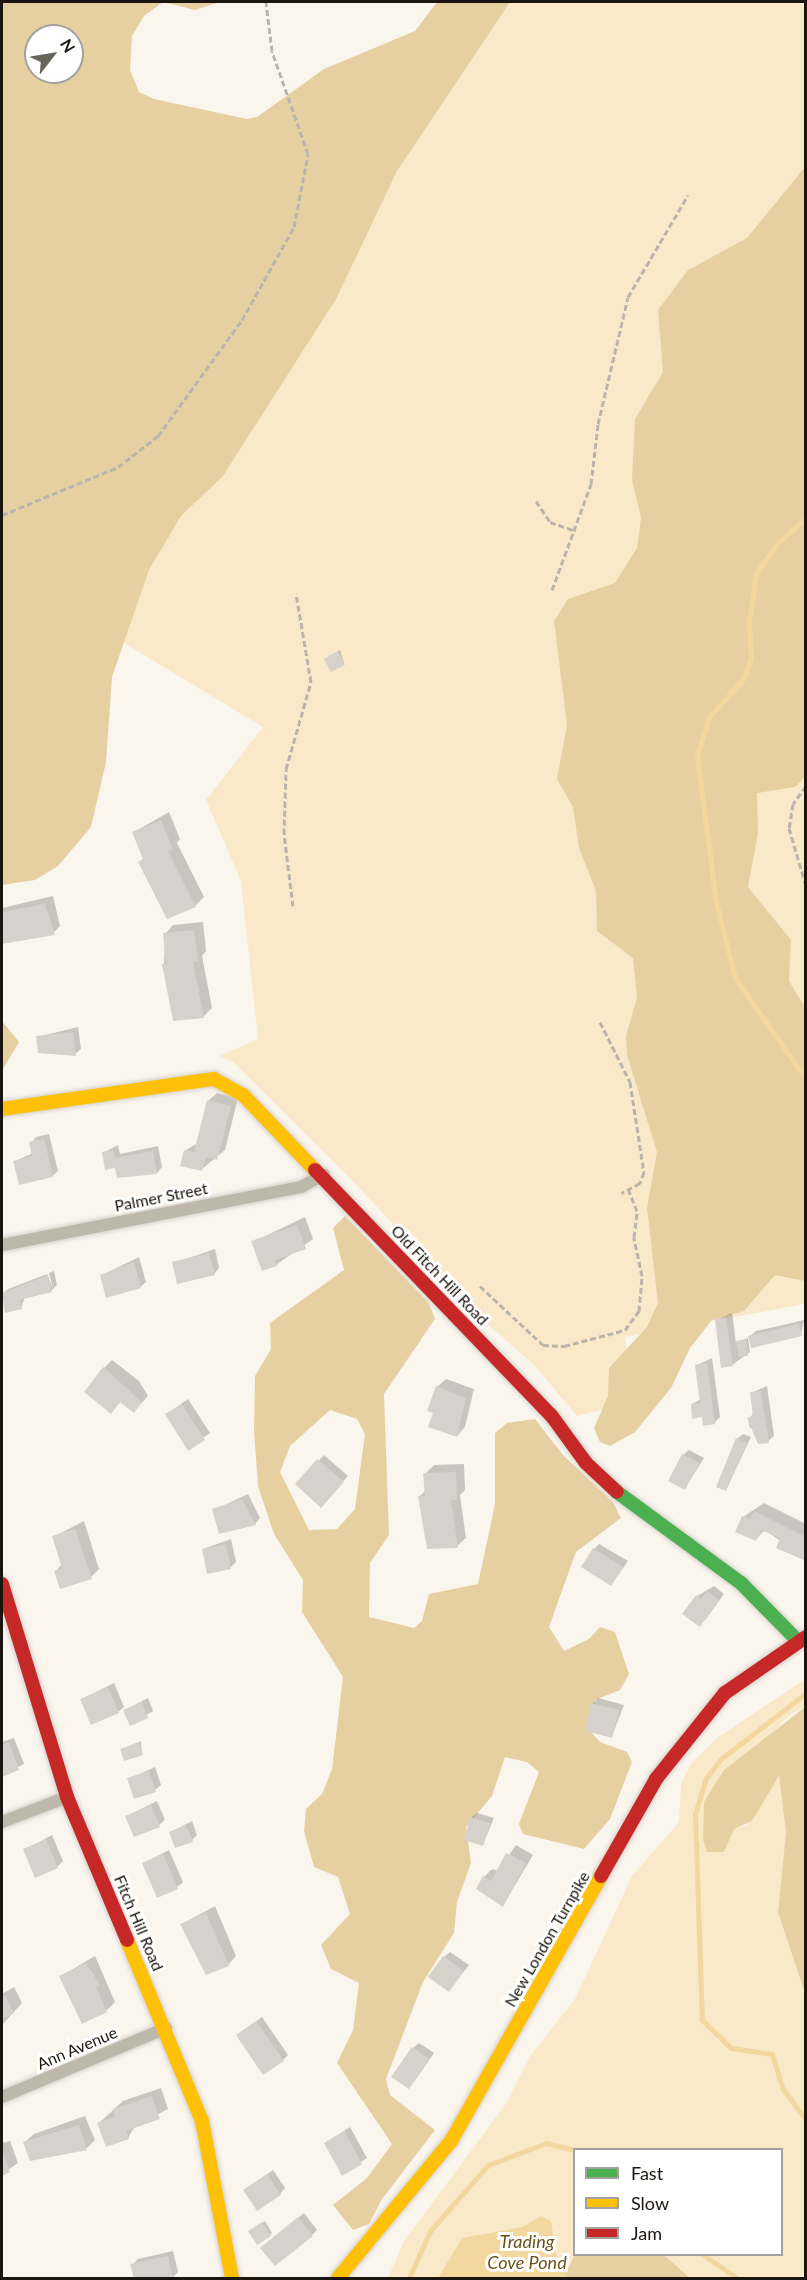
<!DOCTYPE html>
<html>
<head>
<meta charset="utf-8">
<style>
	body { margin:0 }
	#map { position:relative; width:807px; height:2280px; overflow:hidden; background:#faf6ee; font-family:Lato,sans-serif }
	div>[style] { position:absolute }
	.green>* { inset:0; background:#f9e9c8 }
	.forest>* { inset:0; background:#e6d0a2 }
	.water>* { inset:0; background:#f2d79f }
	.shadow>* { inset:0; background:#0003 }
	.stream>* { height:5px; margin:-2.5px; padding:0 2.5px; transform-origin:2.5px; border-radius:2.5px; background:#f2d79f }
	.building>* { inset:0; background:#d6d2cb }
	.path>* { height:3px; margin-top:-1.5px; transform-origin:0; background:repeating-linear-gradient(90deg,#bab5ac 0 6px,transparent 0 9px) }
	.roads { filter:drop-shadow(0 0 2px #d5d1cb) drop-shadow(0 0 2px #d5d1cb) }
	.street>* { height:12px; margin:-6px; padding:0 6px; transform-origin:6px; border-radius:6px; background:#beb8aa }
	.fast>* { height:14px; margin:-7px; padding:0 7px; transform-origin:7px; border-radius:7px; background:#4caf50 }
	.slow>* { height:14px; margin:-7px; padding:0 7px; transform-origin:7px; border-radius:7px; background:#ffc107 }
	.jam>* { height:14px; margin:-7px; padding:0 7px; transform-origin:7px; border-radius:7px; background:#c62828 }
	span { translate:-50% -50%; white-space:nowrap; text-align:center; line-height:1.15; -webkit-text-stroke:6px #fff; paint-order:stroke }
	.street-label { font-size:16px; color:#1a160f }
	.water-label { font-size:18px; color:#6b5218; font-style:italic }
	.frame { position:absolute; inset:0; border:3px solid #1a160f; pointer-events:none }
	.legend { position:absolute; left:573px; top:2148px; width:210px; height:108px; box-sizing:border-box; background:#fff; border:2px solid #a3a29f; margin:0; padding:8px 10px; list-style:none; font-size:18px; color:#1a160f }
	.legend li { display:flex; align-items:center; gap:12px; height:30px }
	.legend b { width:30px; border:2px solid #a3a29f }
	.north { position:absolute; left:24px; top:24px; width:60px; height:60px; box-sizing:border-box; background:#fff; border:2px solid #a3a29f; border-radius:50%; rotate:59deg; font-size:16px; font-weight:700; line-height:24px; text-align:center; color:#1a160f }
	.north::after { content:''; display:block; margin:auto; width:21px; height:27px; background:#68645d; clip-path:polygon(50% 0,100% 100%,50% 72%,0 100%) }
</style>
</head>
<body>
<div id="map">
	<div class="green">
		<div style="clip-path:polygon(490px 2px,805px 2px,805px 1304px,624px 1337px,641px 1400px,577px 1416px,533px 1364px,485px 1322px,349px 1177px,233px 1062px,220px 1056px,258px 1039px,241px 881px,206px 800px,263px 727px,109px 634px)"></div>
		<div style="clip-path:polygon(805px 1679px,805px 1707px,790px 1715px,704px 1802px,703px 1840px,707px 1852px,724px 1852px,734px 1829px,747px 1825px,779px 1776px,786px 1832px,778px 1912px,805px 1993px,805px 2278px,690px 2278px,664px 2255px,782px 2254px,782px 2150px,574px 2150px,575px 2255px,569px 2267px,556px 2259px,551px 2221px,541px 2216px,522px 2227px,462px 2238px,438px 2278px,388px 2278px,404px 2241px,505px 2105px,531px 2055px,575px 1999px,632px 1876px,679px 1822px,681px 1784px,691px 1764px,717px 1738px)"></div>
	</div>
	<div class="forest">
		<div style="clip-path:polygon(evenodd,2px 2px,220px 2px,195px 10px,163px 2px,144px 16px,132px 36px,130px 70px,139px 92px,154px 99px,247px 119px,257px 117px,324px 69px,415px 31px,437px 2px,510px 2px,397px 171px,336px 299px,223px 476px,181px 516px,149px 570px,112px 677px,106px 762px,91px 827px,58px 866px,35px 880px,2px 885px,2px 2px,36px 36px,72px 36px,72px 72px,36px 72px,36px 36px)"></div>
		<div style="clip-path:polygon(805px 167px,805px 777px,795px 787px,757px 793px,758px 833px,748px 887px,791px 940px,789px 981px,805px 1007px,805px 1281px,775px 1275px,744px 1311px,712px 1320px,690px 1348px,671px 1388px,635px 1432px,610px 1446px,600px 1442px,594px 1428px,608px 1396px,609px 1368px,647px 1327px,658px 1303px,647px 1208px,657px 1152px,627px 1055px,626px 1036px,637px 998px,633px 958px,597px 931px,596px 891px,579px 848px,573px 807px,557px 779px,567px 725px,554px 621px,568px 599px,615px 583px,637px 548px,641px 518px,632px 480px,635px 419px,663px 372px,658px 310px,688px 270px,747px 238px)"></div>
		<div style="clip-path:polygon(2px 1021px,19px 1042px,2px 1071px)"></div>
		<div style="clip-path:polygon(evenodd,345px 1216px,429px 1303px,435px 1319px,384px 1394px,389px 1535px,370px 1563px,369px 1617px,414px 1628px,422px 1621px,429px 1594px,478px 1584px,495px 1504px,495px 1433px,507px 1423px,535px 1419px,563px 1455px,613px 1502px,621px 1518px,576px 1552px,549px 1627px,564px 1651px,589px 1639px,600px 1627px,615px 1632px,629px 1674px,620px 1690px,595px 1700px,588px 1729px,600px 1742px,627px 1752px,632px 1762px,610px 1819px,584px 1849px,523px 1834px,519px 1824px,539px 1772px,527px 1762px,505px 1757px,492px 1796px,466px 1827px,471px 1863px,457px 1902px,454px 1933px,423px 1982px,386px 2079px,390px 2095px,435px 2130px,382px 2199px,369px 2224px,353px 2230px,333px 2205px,367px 2178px,392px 2144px,337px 2063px,353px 2030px,359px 1983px,331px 1969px,321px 1945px,350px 1914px,338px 1877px,314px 1867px,304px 1831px,306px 1809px,322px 1794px,332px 1769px,343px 1677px,302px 1612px,303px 1580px,274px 1534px,258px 1486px,254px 1431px,255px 1376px,271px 1349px,270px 1323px,344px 1270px,333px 1228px,345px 1216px,330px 1410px,357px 1419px,365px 1434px,355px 1509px,337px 1529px,309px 1530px,280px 1472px,290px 1446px,330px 1410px)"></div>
		<div style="clip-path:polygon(805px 1707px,805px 1993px,778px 1912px,786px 1832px,779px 1776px,752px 1821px,734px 1829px,724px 1852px,707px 1852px,703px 1840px,704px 1802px,724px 1770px)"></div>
		<div style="clip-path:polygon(575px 2254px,664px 2255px,690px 2278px,564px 2278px)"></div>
	</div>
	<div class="water">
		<div style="clip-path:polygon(541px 2216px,551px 2221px,557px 2259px,569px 2267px,564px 2278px,438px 2278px,462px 2238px,522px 2227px)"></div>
	</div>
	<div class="shadow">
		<div style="clip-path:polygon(340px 650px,344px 663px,326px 659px,328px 657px)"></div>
		<div style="clip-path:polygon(169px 812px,180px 839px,177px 843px,204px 897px,195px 906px,140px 862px,144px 857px,134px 832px)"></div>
		<div style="clip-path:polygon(53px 896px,60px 926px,52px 934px,2px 943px,2px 908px)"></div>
		<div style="clip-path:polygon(203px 922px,206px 951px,202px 956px,212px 1008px,204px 1016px,175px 1020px,164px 964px,165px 934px,173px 925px)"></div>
		<div style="clip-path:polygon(78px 1027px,81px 1049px,75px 1054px,37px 1037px)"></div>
		<div style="clip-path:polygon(217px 1093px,238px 1098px,225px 1150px,202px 1169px,186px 1150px,198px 1143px,208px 1101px)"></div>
		<div style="clip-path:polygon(49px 1134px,58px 1171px,52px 1176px,15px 1161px,33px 1153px,31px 1143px,36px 1137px)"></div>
		<div style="clip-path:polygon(118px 1145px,120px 1154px,158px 1146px,162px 1167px,157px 1173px,116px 1166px,103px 1153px)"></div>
		<div style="clip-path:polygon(305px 1217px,313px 1239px,276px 1265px,253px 1242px)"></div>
		<div style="clip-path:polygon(215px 1249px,219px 1268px,214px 1274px,174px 1263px)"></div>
		<div style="clip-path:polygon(139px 1257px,146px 1282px,140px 1287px,102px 1275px)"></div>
		<div style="clip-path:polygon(54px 1271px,57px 1285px,51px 1291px,25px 1297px,21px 1308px,6px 1311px,2px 1294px,8px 1289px,47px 1274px,53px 1289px,49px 1273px)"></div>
		<div style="clip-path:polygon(732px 1313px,736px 1343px,748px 1338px,750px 1352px,732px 1365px,716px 1320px)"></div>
		<div style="clip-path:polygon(804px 1320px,801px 1335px,750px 1336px,756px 1331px)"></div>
		<div style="clip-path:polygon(712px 1358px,720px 1417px,714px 1423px,692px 1404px,701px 1399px,697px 1365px)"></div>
		<div style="clip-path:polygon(112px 1360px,139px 1381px,148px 1396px,134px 1411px,121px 1401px,111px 1412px,104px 1368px)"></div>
		<div style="clip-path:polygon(446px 1379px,474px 1389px,465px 1427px,457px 1436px,435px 1412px,437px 1387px)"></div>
		<div style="clip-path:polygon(767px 1386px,774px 1436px,768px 1441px,757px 1427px,750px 1428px,748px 1419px,754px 1413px,751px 1393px)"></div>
		<div style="clip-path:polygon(188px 1399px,210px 1433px,189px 1448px,167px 1414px)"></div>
		<div style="clip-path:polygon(743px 1434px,751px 1437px,726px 1490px,737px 1439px)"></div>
		<div style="clip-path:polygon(689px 1450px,704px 1458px,685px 1488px,683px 1455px)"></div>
		<div style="clip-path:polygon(324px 1455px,348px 1476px,326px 1500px,297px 1484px)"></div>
		<div style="clip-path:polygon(464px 1464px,465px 1490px,460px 1495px,466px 1538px,457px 1546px,420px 1496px,426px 1490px,425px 1474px,434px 1465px)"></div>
		<div style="clip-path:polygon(248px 1494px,260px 1518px,255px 1524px,214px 1510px)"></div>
		<div style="clip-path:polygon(764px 1503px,806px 1524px,806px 1559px,765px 1530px,756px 1539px,743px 1517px)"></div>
		<div style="clip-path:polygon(84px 1521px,99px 1569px,91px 1577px,56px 1571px,62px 1564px,53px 1537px)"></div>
		<div style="clip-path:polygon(231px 1539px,236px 1562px,231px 1567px,203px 1549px)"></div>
		<div style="clip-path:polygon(599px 1544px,628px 1561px,611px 1585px,594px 1549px)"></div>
		<div style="clip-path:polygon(714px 1586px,724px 1594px,705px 1620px,697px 1596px)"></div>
		<div style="clip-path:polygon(114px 1683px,124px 1707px,118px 1712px,82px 1699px)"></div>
		<div style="clip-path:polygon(148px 1698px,153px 1711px,131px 1724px,125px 1710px)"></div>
		<div style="clip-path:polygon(598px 1698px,624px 1705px,612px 1736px,592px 1704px)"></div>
		<div style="clip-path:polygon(14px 1738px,24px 1764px,2px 1775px,2px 1742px)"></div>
		<div style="clip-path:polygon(141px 1741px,142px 1753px,121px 1750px,124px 1748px)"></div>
		<div style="clip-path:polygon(155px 1767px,161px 1785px,155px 1790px,129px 1779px)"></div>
		<div style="clip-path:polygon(157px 1801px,165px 1820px,159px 1825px,127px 1816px)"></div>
		<div style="clip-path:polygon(477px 1813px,494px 1818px,483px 1844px,471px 1818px)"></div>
		<div style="clip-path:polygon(192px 1821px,197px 1835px,192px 1840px,171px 1832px)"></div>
		<div style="clip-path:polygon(52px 1835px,63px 1861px,57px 1867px,25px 1850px)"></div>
		<div style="clip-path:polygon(516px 1845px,533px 1855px,503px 1905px,484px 1877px,492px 1869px,498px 1871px)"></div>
		<div style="clip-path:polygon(169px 1850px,183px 1882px,177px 1887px,144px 1863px)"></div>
		<div style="clip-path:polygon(215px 1906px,236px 1956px,228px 1965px,182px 1924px)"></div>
		<div style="clip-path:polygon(450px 1952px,469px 1965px,449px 1990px,444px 1957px)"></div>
		<div style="clip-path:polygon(95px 1956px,115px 2002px,106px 2011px,61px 1976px)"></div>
		<div style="clip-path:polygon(14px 1987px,22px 2003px,2px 2025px,2px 1994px)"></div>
		<div style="clip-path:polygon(262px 2017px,288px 2055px,283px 2060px,238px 2035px)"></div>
		<div style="clip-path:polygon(419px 2043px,434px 2053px,414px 2082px,413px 2048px)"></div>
		<div style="clip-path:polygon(161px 2088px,168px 2109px,135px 2126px,128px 2138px,99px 2123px,123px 2101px)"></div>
		<div style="clip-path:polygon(85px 2116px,95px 2140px,87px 2148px,31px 2159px,25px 2142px,34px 2134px)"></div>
		<div style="clip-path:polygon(350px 2127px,367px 2158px,343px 2173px,326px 2143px)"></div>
		<div style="clip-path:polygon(10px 2141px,18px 2163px,2px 2174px,2px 2143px)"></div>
		<div style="clip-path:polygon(273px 2170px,285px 2188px,280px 2194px,245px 2190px)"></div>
		<div style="clip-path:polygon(304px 2213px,317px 2230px,312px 2235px,268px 2242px)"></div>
		<div style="clip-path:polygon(265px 2221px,272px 2233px,270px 2235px,252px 2229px)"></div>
		<div style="clip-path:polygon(173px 2251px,178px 2272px,173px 2277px,135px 2278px,132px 2265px,138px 2259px)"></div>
	</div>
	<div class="stream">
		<div style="left:806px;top:518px;width:37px;rotate:139deg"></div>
		<div style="left:778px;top:542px;width:39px;rotate:125deg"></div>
		<div style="left:756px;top:574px;width:49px;rotate:98.3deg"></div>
		<div style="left:749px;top:622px;width:36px;rotate:87deg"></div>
		<div style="left:751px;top:658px;width:21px;rotate:109deg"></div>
		<div style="left:744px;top:678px;width:52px;rotate:131.9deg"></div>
		<div style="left:709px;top:717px;width:41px;rotate:107.1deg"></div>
		<div style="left:697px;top:756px;width:147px;rotate:82.6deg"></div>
		<div style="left:716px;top:902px;width:78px;rotate:76deg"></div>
		<div style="left:735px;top:978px;width:123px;rotate:54.9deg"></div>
		<div style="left:806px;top:1693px;width:108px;rotate:142.2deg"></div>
		<div style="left:721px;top:1759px;width:24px;rotate:128deg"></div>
		<div style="left:706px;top:1778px;width:37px;rotate:107deg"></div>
		<div style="left:695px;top:1813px;width:207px;rotate:88.1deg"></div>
		<div style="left:702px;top:2020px;width:40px;rotate:44deg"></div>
		<div style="left:731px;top:2048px;width:41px;rotate:8.3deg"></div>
		<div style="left:772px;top:2054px;width:37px;rotate:73deg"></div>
		<div style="left:783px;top:2089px;width:39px;rotate:53deg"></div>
		<div style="left:702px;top:2254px;width:42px;rotate:34.4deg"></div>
		<div style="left:409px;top:2278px;width:51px;rotate:-65.9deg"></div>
		<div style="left:430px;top:2231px;width:88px;rotate:-48.7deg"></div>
		<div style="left:488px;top:2165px;width:62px;rotate:-20.8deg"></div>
		<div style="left:546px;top:2143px;width:30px;rotate:14deg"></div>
	</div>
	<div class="building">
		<div style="clip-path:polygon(338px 651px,345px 665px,331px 672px,324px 659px)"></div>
		<div style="clip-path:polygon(161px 820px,173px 849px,168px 851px,196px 907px,167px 919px,138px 862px,143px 859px,132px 832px)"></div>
		<div style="clip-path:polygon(45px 904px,55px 935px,2px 944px,2px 912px)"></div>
		<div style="clip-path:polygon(194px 930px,198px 961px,193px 962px,204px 1018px,173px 1021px,162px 964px,166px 964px,163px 933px)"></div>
		<div style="clip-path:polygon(73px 1032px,76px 1056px,38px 1053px,36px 1036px)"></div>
		<div style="clip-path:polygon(207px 1100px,231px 1106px,217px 1160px,206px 1157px,202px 1171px,180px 1166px,184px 1150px,194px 1152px)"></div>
		<div style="clip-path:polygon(44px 1139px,53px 1177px,19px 1185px,13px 1161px,32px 1156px,29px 1142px)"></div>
		<div style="clip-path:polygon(113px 1150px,115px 1158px,153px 1151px,157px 1174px,117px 1178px,115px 1168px,105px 1170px,102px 1152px)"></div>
		<div style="clip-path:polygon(297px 1225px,306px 1249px,275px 1260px,277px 1266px,262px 1271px,251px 1241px)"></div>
		<div style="clip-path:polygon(209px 1253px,215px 1275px,177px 1284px,172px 1262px)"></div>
		<div style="clip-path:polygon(134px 1262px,141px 1288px,106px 1298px,100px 1275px)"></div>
		<div style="clip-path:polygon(48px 1275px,52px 1292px,19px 1300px,22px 1309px,5px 1313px,2px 1293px)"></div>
		<div style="clip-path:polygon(726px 1318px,733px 1366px,721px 1368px,715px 1319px)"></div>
		<div style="clip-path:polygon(799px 1324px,802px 1336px,751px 1348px,748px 1336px)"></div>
		<div style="clip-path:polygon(746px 1339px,748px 1356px,739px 1357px,736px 1341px)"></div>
		<div style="clip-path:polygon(707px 1363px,715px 1424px,703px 1426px,702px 1417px,692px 1419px,691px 1404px,700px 1403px,695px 1365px)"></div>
		<div style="clip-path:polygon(103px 1367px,142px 1402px,134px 1413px,120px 1402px,111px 1414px,84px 1392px)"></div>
		<div style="clip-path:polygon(436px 1386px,466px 1398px,457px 1437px,428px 1427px,433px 1413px,427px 1411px)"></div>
		<div style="clip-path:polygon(761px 1391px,769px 1443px,758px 1444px,747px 1418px,753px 1417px,750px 1392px)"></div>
		<div style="clip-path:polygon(182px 1404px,205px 1440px,188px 1451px,165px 1414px)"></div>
		<div style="clip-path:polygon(736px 1438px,747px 1443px,726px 1491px,716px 1487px)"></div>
		<div style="clip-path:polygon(682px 1454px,699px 1463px,685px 1490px,668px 1481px)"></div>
		<div style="clip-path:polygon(317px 1459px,344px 1482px,321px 1508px,295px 1484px)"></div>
		<div style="clip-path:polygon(456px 1472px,457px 1500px,451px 1500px,458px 1548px,427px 1549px,418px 1496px,425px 1496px,423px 1473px)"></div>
		<div style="clip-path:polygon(242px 1499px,256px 1525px,219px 1534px,212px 1509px)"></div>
		<div style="clip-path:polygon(754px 1511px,806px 1537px,806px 1561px,776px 1548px,780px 1538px,761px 1530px,756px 1541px,735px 1532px,742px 1516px,750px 1519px)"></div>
		<div style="clip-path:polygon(75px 1529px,92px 1579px,60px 1589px,54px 1571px,62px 1568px,52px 1536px)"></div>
		<div style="clip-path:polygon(226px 1544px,231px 1569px,207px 1574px,202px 1549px)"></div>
		<div style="clip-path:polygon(593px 1548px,623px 1567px,611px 1586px,581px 1567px)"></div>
		<div style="clip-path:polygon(707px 1591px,719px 1600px,700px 1627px,682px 1614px,696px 1595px,701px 1599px)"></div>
		<div style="clip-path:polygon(108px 1687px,119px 1713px,91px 1725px,80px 1699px)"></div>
		<div style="clip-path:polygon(142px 1702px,148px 1718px,130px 1726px,123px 1710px)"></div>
		<div style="clip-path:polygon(591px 1703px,619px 1710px,612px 1738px,585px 1731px)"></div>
		<div style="clip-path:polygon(9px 1742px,19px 1770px,2px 1777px,2px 1745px)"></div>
		<div style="clip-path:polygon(139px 1743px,143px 1755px,124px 1761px,120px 1749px)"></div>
		<div style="clip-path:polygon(149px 1771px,156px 1792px,134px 1799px,127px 1778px)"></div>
		<div style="clip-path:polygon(151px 1805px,160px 1827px,134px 1837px,125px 1816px)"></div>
		<div style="clip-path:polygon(470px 1817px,490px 1823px,483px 1846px,464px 1840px)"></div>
		<div style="clip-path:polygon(186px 1825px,193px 1842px,175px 1848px,169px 1832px)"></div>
		<div style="clip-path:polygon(46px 1839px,58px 1868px,35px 1878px,23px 1849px)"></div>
		<div style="clip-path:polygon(506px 1853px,526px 1863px,503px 1907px,476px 1889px,483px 1876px,491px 1881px)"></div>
		<div style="clip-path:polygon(163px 1854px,178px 1889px,157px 1898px,142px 1863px)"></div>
		<div style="clip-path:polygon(206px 1913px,229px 1966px,206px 1975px,180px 1924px)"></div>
		<div style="clip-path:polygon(443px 1956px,464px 1971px,449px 1992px,428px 1977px)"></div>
		<div style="clip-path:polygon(86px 1963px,100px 1985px,96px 1987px,107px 2012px,82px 2024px,59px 1976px)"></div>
		<div style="clip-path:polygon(5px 1995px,14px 2013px,2px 2019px,2px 1997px)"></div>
		<div style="clip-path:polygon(256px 2021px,284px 2061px,263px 2075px,236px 2035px)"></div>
		<div style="clip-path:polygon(412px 2047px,429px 2059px,409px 2089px,391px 2077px)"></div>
		<div style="clip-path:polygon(152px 2096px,160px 2119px,126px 2131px,129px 2139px,106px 2147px,97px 2123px,115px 2117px,113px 2109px)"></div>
		<div style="clip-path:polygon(79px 2125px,87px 2150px,30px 2161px,23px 2142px)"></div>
		<div style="clip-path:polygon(344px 2131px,362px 2164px,342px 2176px,324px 2143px)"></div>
		<div style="clip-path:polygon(2px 2150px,10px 2172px,2px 2176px)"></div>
		<div style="clip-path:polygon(267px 2174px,281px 2195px,257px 2211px,243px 2190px)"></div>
		<div style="clip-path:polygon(298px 2217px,313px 2236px,275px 2266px,260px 2248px)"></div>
		<div style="clip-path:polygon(262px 2222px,271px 2236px,257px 2245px,248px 2231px)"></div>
		<div style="clip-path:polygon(168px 2256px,173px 2278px,134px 2278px,130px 2264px)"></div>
	</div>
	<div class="path">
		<div style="left:536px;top:501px;width:25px;rotate:56deg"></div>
		<div style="left:550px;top:522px;width:24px;rotate:19deg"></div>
		<div style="left:2px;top:515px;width:126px;rotate:-22.5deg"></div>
		<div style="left:118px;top:467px;width:51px;rotate:-37.8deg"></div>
		<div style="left:158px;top:436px;width:143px;rotate:-54.1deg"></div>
		<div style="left:242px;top:320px;width:107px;rotate:-60.8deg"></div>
		<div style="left:294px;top:227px;width:74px;rotate:-79.1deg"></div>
		<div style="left:308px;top:154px;width:109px;rotate:-109.3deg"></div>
		<div style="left:272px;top:51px;width:49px;rotate:-97deg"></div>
		<div style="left:552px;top:590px;width:113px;rotate:-69.8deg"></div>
		<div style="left:591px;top:484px;width:60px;rotate:-83.3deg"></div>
		<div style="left:598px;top:424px;width:130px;rotate:-76.7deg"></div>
		<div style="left:628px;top:297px;width:118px;rotate:-59.5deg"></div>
		<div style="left:806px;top:786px;width:22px;rotate:126deg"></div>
		<div style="left:793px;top:804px;width:24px;rotate:99deg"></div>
		<div style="left:789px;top:828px;width:60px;rotate:73.7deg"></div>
		<div style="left:293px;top:906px;width:73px;rotate:-97.1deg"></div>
		<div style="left:284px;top:834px;width:65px;rotate:-88.2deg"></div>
		<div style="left:286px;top:769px;width:91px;rotate:-74deg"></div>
		<div style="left:311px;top:682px;width:90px;rotate:-99.6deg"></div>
		<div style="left:600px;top:1022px;width:67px;rotate:63.4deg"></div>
		<div style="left:630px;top:1082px;width:91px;rotate:81.2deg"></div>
		<div style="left:644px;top:1172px;width:12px;rotate:110deg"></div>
		<div style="left:640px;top:1183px;width:21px;rotate:151deg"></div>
		<div style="left:480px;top:1286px;width:86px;rotate:43.1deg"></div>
		<div style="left:543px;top:1345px;width:21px;rotate:3deg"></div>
		<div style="left:564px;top:1346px;width:63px;rotate:-14.7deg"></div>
		<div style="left:625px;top:1330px;width:24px;rotate:-54deg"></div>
		<div style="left:639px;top:1311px;width:35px;rotate:-85deg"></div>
		<div style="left:642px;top:1276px;width:40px;rotate:-102deg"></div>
		<div style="left:634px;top:1237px;width:26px;rotate:-83deg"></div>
		<div style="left:637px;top:1211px;width:22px;rotate:-112deg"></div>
	</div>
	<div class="roads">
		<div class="street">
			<div style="left:2px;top:1245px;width:305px;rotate:-11deg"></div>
			<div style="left:301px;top:1187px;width:26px;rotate:-28deg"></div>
			<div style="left:2px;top:1822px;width:70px;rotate:-21deg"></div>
			<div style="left:2px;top:2097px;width:178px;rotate:-22.8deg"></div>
		</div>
		<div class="fast">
			<div style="left:617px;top:1492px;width:154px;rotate:36.3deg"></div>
			<div style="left:741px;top:1583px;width:80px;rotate:45.5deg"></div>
		</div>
		<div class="slow">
			<div style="left:2px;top:1109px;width:214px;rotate:-8.1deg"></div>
			<div style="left:214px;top:1079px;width:33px;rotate:29deg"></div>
			<div style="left:243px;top:1095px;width:104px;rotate:46.2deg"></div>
			<div style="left:127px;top:1940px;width:196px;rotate:67.5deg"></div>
			<div style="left:202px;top:2121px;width:160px;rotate:79.2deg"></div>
			<div style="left:338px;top:2278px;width:178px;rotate:-50.5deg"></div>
			<div style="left:451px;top:2141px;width:305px;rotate:-60.5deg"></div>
		</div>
		<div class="jam">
			<div style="left:315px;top:1170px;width:340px;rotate:46.1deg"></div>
			<div style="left:551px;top:1415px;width:59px;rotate:53.9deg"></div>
			<div style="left:586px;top:1463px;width:42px;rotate:43.1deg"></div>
			<div style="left:2px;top:1584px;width:223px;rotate:73deg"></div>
			<div style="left:67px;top:1797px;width:155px;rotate:67.2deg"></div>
			<div style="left:601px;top:1876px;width:112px;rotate:-60.4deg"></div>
			<div style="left:656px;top:1779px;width:110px;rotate:-51.3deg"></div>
			<div style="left:725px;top:1693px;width:98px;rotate:-34.7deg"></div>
		</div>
	</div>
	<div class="street-label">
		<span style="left:161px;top:1197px;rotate:-11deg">Palmer Street</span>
		<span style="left:440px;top:1275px;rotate:46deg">Old Fitch Hill Road</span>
		<span style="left:139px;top:1923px;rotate:67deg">Fitch Hill Road</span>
		<span style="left:547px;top:1939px;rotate:-60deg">New London Turnpike</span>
		<span style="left:77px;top:2048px;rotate:-23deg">Ann Avenue</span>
	</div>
	<div class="water-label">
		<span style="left:527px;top:2252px">Trading<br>Cove Pond</span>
	</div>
	<div class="frame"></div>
	<ul class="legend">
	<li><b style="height:8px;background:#4caf50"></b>Fast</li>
	<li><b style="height:8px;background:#ffc107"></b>Slow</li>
	<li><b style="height:8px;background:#c62828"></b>Jam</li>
	</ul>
	<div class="north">N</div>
</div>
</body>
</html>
